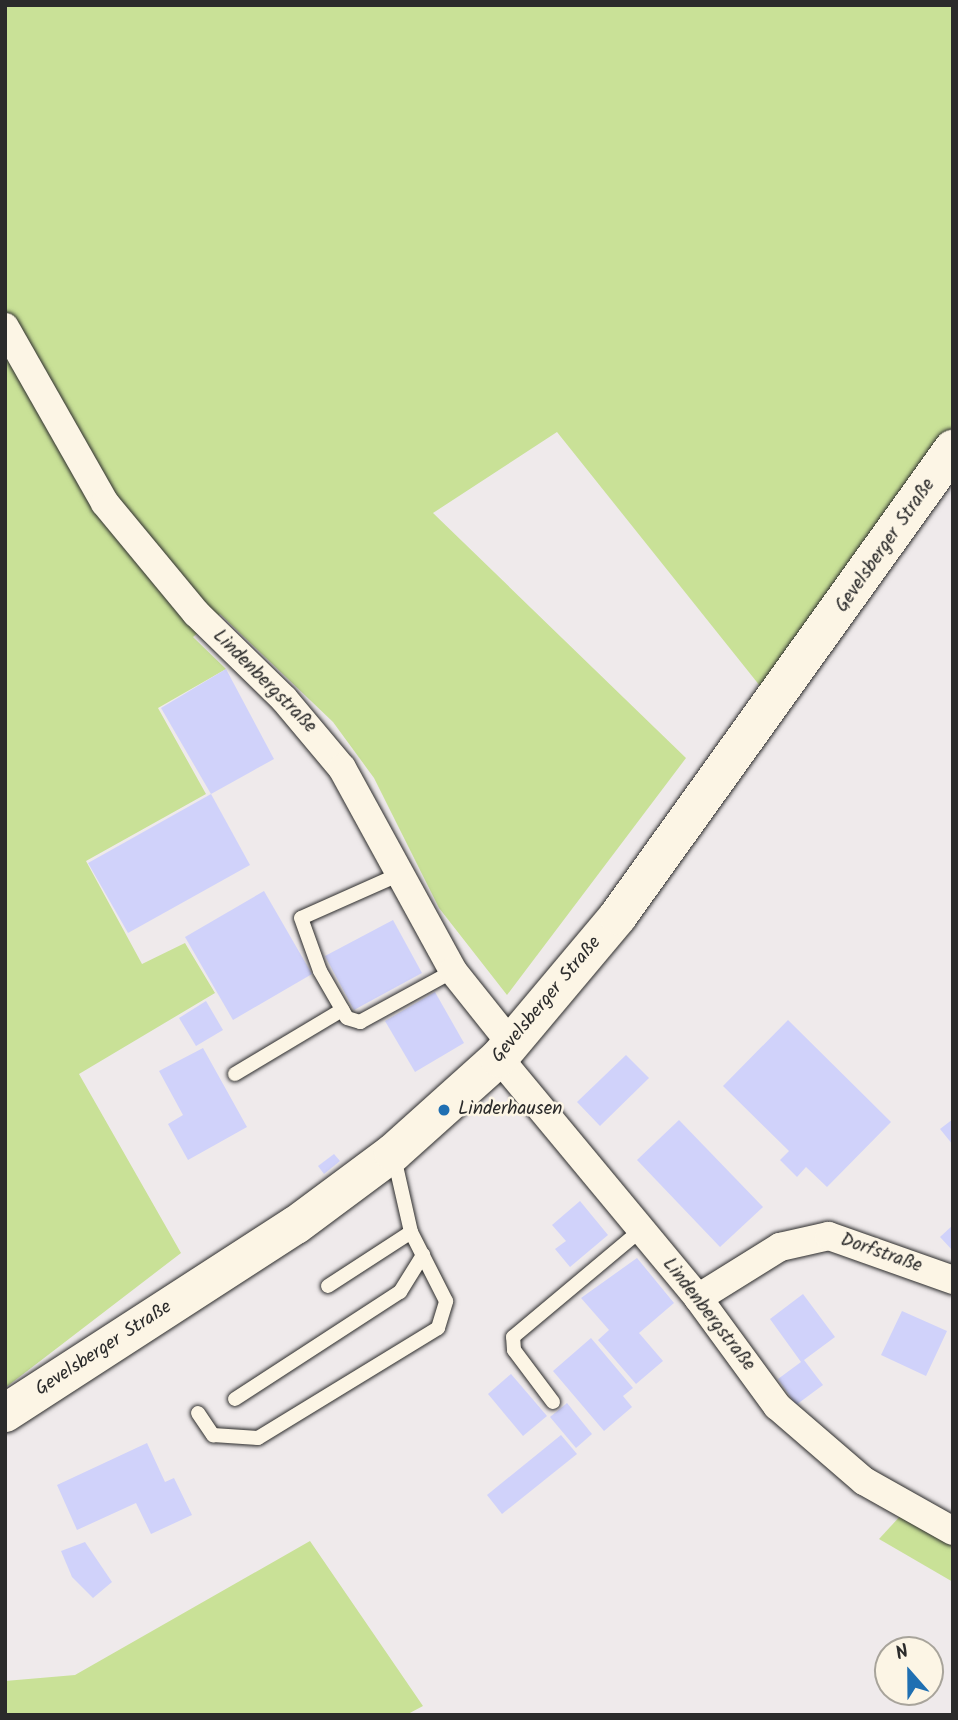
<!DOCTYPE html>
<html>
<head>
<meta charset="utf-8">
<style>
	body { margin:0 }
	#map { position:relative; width:958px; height:1720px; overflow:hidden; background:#efeaeb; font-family:Kalam,sans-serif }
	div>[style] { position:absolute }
	.green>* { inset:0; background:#c9e197 }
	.building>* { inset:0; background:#d0d2fa }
	.roads { filter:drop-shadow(0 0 2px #2b2b2b) drop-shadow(0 0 2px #2b2b2b) }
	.lane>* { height:14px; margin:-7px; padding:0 7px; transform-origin:7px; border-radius:7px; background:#fcf5e5 }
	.street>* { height:28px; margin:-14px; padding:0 14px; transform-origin:14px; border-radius:14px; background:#fcf5e5 }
	.secondary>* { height:38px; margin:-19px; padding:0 19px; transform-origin:19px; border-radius:19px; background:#fcf5e5 }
	.dots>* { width:19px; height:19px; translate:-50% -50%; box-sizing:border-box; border:4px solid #fcf5e5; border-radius:50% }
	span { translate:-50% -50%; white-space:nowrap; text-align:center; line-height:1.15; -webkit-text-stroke:5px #fcf5e5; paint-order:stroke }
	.street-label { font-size:19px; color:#2b2b2b }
	.poi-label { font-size:19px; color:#2b2b2b }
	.left { translate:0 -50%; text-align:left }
	.frame { position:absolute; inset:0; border:7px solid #2b2b2b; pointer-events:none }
	.north { position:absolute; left:874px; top:1636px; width:70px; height:70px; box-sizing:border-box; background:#fcf5e5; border:2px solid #a8a49b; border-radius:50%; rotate:339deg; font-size:19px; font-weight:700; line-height:28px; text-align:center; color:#2b2b2b }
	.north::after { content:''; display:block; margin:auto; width:24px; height:32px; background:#1f6fb2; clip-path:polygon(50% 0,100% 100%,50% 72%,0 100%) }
</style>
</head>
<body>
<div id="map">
	<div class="green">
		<div style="clip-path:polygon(5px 5px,953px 5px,953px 462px,768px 696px,557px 432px,433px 513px,686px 758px,507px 995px,439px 908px,374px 778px,333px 722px,220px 614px,193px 637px,226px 669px,158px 708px,206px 794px,86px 861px,142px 964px,185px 943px,215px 993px,79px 1074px,181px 1253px,5px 1388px)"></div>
		<div style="clip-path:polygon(903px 1513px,953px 1541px,953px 1582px,879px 1539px)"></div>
		<div style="clip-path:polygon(310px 1541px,423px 1706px,406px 1715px,5px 1715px,5px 1681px,75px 1675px)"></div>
	</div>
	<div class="building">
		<div style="clip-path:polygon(226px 669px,274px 759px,211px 794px,161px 708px)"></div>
		<div style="clip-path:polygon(211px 794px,250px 865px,128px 933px,88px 863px)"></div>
		<div style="clip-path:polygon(264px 891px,312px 974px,233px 1020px,185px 937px)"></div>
		<div style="clip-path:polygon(393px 920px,422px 973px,354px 1010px,325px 956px)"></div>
		<div style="clip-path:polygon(435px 992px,464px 1043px,415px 1072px,385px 1021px)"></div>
		<div style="clip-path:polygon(206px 1001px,223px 1030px,196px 1046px,179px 1018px)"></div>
		<div style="clip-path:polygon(788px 1020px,891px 1122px,827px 1187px,806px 1167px,797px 1177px,780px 1160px,789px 1151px,723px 1086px)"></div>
		<div style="clip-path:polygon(203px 1048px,247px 1127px,188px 1160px,168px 1124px,183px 1115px,159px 1071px)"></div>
		<div style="clip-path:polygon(626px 1055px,649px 1078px,600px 1126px,577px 1102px)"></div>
		<div style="clip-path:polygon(953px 1119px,953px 1145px,940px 1129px)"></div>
		<div style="clip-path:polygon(679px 1120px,763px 1207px,720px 1247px,637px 1160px)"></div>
		<div style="clip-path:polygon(334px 1154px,340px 1161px,324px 1174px,318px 1166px)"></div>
		<div style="clip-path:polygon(580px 1201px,608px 1235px,570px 1267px,555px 1249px,566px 1241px,552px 1225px)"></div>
		<div style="clip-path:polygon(953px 1225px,953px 1251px,940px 1237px)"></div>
		<div style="clip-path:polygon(637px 1258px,674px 1303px,639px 1333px,663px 1361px,636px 1384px,598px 1340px,609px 1330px,581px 1298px)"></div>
		<div style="clip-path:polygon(803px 1294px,835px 1337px,804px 1360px,823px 1385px,796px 1405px,778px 1379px,801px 1362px,770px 1319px)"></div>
		<div style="clip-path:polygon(902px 1311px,947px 1331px,926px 1376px,881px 1355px)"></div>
		<div style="clip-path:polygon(591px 1338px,633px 1388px,623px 1396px,632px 1407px,604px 1431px,553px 1371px)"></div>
		<div style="clip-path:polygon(511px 1374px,547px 1416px,523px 1436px,488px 1394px)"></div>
		<div style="clip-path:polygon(567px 1403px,592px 1434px,576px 1448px,550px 1417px)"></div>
		<div style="clip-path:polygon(561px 1435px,577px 1454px,502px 1514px,487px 1495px)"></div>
		<div style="clip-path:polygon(147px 1443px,165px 1482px,174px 1478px,192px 1515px,151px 1534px,136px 1503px,77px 1530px,57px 1485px)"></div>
		<div style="clip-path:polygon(85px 1542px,112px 1582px,93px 1598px,72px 1577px,61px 1551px)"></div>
	</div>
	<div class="roads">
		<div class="lane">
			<div style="left:400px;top:874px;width:108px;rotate:156deg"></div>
			<div style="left:301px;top:918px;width:56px;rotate:70.3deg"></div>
			<div style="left:320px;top:971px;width:54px;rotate:60.1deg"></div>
			<div style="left:347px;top:1018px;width:14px;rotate:17deg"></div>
			<div style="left:360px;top:1022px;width:106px;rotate:-28.7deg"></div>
			<div style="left:235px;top:1074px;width:125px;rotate:-30.9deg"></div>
			<div style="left:328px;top:1286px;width:99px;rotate:-33deg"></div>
			<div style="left:235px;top:1399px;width:197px;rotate:-33deg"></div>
			<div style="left:400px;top:1292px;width:44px;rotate:-58.1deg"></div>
			<div style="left:553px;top:1402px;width:65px;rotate:-126.9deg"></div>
			<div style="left:514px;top:1350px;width:13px;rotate:-94deg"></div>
			<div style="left:513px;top:1337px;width:168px;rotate:-39.9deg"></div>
			<div style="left:198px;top:1413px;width:27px;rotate:56deg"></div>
			<div style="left:213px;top:1435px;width:45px;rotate:3.8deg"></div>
			<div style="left:258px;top:1438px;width:211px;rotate:-31.4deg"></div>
			<div style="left:438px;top:1328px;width:28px;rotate:-73deg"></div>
			<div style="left:446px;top:1301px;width:77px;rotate:-116.9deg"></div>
			<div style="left:411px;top:1232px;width:77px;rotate:-102.8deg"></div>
		</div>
		<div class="street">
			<div style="left:5px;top:327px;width:202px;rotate:60.4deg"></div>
			<div style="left:105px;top:503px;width:143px;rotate:50.4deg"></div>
			<div style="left:196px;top:613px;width:123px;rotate:44.3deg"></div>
			<div style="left:284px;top:699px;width:90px;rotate:50deg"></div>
			<div style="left:342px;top:768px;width:231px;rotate:61.3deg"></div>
			<div style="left:453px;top:971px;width:95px;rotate:51.4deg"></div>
			<div style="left:499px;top:1058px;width:312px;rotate:50.3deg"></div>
			<div style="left:698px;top:1298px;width:134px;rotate:53.8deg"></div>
			<div style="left:777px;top:1406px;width:115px;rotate:40.8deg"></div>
			<div style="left:864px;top:1481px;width:102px;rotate:29.3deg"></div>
			<div style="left:698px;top:1298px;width:97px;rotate:-31.9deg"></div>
			<div style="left:780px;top:1247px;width:50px;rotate:-12.7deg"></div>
			<div style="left:829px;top:1236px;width:132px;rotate:19.5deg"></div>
		</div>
		<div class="secondary">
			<div style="left:5px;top:1413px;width:346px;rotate:-32.9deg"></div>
			<div style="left:296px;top:1225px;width:121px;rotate:-36.6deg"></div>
			<div style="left:393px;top:1153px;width:142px;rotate:-41.9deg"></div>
			<div style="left:499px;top:1058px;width:185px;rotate:-50deg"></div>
			<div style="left:618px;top:916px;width:575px;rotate:-54.35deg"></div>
		</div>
	</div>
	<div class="dots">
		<div style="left:444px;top:1110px;background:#1f6fb2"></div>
	</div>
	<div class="street-label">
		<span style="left:886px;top:546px;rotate:-55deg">Gevelsberger Straße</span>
		<span style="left:264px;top:682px;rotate:45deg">Lindenbergstraße</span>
		<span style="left:547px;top:1000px;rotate:-50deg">Gevelsberger Straße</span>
		<span style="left:881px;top:1254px;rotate:19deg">Dorfstraße</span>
		<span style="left:708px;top:1315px;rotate:52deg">Lindenbergstraße</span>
		<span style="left:104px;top:1349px;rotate:-33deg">Gevelsberger Straße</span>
	</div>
	<div class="poi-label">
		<span class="left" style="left:458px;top:1110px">Linderhausen</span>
	</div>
	<div class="frame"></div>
	<div class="north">N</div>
</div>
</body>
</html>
